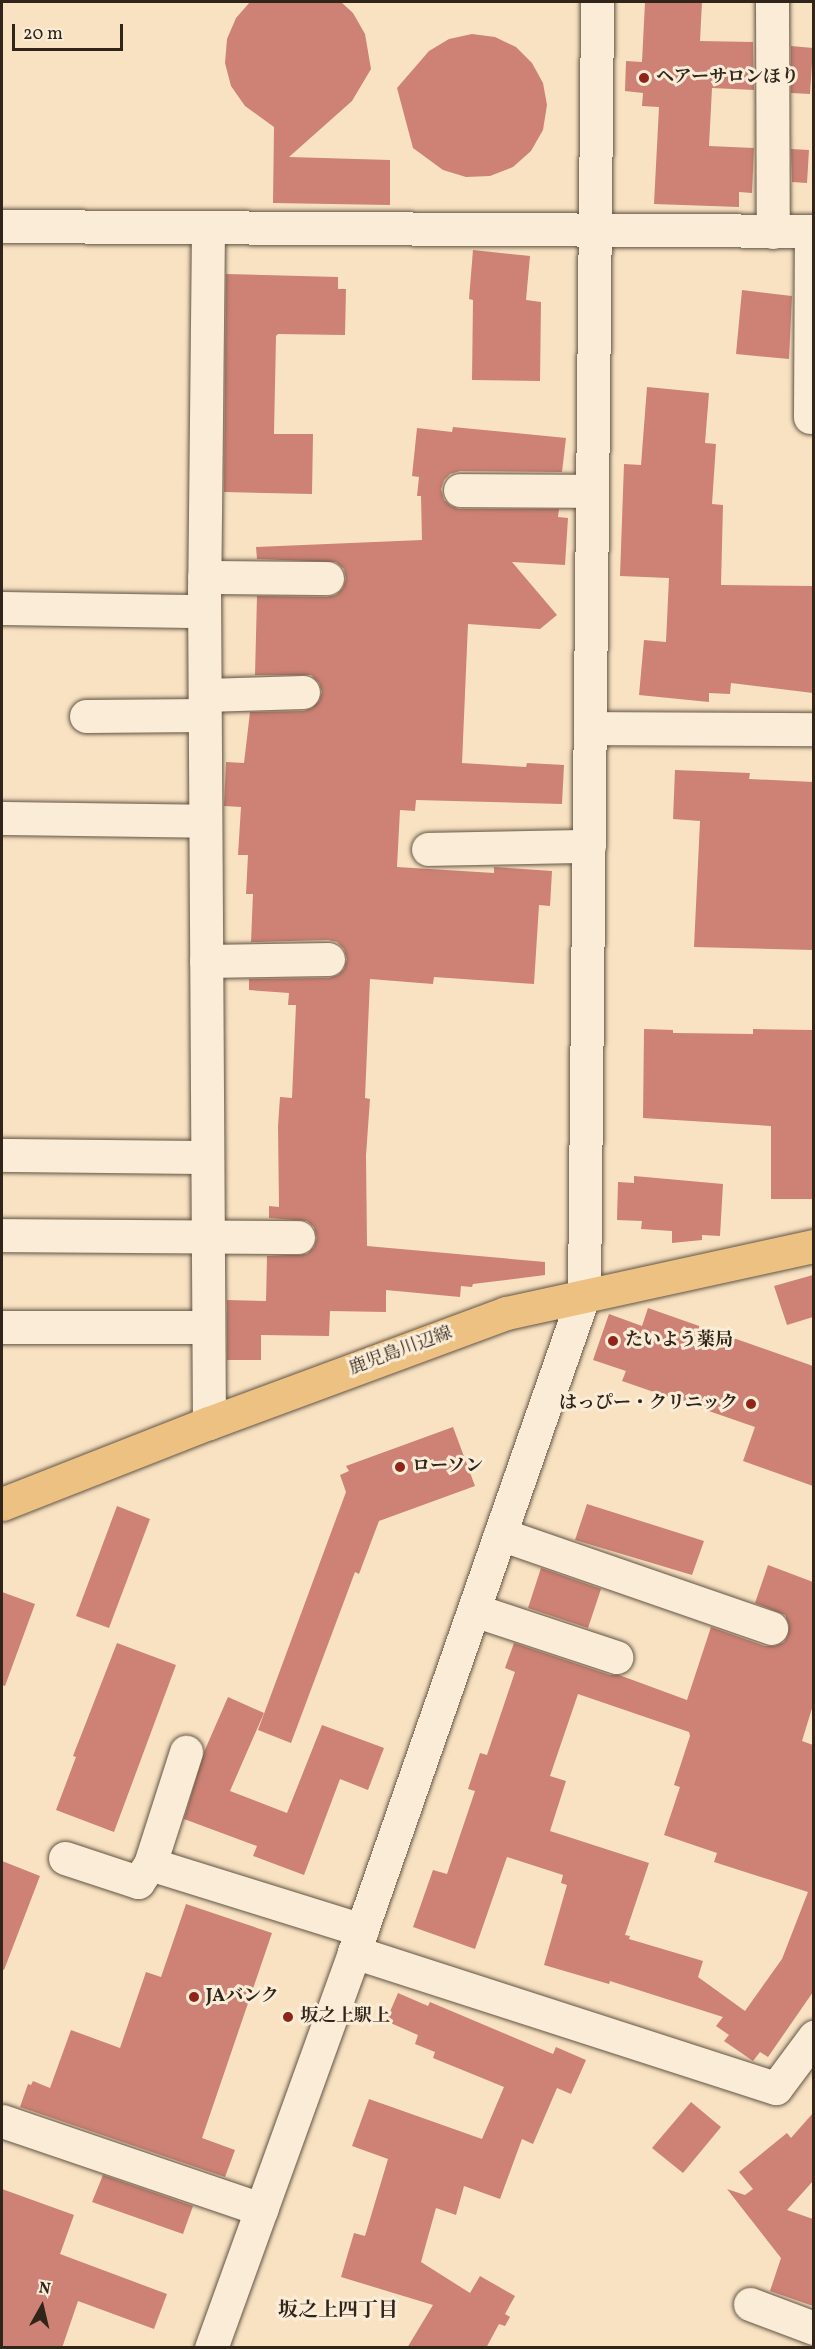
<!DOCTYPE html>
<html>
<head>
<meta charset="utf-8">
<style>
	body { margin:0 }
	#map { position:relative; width:815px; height:2349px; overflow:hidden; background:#f8e2c2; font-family:Vollkorn,"Noto Serif JP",serif }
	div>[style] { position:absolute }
	.building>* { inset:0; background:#cd8275 }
	.roads { filter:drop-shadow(0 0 2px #635444) drop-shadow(0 0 2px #635444) }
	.street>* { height:33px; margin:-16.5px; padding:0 16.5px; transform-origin:16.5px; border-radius:16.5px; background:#faecd7 }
	.secondary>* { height:33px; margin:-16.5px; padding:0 16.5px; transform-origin:16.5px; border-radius:16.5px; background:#faecd7 }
	.primary>* { height:33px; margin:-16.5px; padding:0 16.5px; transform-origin:16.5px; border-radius:16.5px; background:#ecc181 }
	.dots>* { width:16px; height:16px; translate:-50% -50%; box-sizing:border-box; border:3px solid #faecd7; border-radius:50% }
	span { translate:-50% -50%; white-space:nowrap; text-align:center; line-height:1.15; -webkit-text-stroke:6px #faecd7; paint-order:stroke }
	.poi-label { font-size:18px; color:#31251a; font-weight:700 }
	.left { translate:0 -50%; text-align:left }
	.right { translate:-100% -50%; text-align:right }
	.street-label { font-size:18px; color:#31251a }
	.neighbourhood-label { font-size:20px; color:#31251a; font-weight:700 }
	.frame { position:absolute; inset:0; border:3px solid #31251a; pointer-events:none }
	.north { position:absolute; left:12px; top:2277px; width:60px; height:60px; -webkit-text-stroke:4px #faecd7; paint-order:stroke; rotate:8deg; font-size:16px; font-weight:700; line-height:24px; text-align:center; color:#31251a }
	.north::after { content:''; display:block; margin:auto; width:21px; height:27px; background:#31251a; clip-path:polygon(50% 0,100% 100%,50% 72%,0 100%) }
	.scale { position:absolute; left:12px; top:24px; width:111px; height:27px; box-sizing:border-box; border:3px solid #31251a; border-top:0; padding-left:8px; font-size:18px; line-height:21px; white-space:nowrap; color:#31251a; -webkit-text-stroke:4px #faecd7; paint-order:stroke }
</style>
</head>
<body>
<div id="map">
	<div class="building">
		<div style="clip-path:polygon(250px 2px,341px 2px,353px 13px,365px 34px,371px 69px,352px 101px,289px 157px,390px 160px,390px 205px,273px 203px,274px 127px,245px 106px,231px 86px,225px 63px,227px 39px,236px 18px)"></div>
		<div style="clip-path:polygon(645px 2px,702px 2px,700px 41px,753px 42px,754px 90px,712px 88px,709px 146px,754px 148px,752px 193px,739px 192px,739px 207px,654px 204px,659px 107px,642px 106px,643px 93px,625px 91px,626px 61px,642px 62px)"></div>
		<div style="clip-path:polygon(472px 34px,495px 37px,516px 47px,532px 63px,543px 83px,547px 105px,543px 130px,531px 151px,513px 167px,490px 176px,466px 177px,443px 170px,413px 148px,397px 88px,429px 51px,449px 39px)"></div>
		<div style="clip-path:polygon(791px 46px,813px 48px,810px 94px,791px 93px)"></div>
		<div style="clip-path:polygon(791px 149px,809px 150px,807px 183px,792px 182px)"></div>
		<div style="clip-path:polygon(473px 250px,530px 256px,526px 300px,541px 302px,540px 381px,472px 380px,473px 300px,469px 299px)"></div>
		<div style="clip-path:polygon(226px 274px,338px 277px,338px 289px,346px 289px,345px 335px,278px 334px,276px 336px,274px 434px,313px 434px,312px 494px,224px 492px)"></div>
		<div style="clip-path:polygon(742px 290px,792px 296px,789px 359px,736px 354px)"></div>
		<div style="clip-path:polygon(647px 387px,709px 393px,705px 443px,716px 444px,712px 504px,723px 505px,721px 585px,813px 586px,813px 693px,731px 683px,730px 694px,709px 693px,709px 702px,639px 695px,644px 640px,666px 642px,669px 578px,620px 576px,624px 464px,641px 465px)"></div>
		<div style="clip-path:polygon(453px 427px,566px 438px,562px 472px,460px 471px,450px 474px,444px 480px,441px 489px,444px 500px,451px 506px,459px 509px,559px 509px,558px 517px,568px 518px,565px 565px,512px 562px,557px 615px,540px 629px,468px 624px,462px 763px,526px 767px,527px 763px,564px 765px,562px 804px,416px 800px,415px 811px,400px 810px,397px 867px,494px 873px,494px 867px,552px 871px,550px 906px,539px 905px,534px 984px,434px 977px,433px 984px,370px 979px,365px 1098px,370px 1099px,366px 1155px,367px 1246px,545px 1262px,545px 1275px,473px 1284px,472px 1287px,461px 1286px,460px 1297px,386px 1290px,386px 1312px,330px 1311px,329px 1336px,261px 1335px,261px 1360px,227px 1360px,227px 1300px,266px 1301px,267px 1256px,307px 1254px,314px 1247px,317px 1238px,314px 1227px,307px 1221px,269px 1218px,269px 1206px,279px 1207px,278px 1126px,280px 1097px,292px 1098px,296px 1005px,288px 1005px,289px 993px,249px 990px,249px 979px,329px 978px,338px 975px,344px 969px,347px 959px,344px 949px,337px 942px,328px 940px,251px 942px,253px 894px,246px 894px,248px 855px,238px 855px,241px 807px,224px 806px,226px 762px,244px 763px,250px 712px,304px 711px,312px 708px,319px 701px,322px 692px,319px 683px,311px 675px,255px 675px,257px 596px,327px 597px,336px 595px,343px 588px,346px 579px,344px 569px,336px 562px,257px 559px,256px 547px,422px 540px,421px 496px,417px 496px,419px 477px,412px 476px,417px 428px,452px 432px)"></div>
		<div style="clip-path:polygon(675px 770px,750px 773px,749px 779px,813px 782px,813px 950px,694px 947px,700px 821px,673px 819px)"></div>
		<div style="clip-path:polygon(644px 1029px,673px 1030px,673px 1033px,753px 1034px,753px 1029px,813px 1030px,813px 1199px,771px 1199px,771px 1126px,643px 1118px)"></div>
		<div style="clip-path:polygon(634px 1176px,723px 1184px,720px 1236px,702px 1235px,702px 1240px,672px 1243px,672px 1231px,641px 1229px,642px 1221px,617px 1220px,618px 1182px,634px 1183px)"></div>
		<div style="clip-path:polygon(813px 1275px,813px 1317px,787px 1325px,774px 1286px)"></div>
		<div style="clip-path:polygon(648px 1308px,813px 1366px,813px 1486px,743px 1461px,755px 1427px,622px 1381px,626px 1371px,593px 1360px,609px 1314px,642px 1326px)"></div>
		<div style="clip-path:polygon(453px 1427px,475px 1486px,379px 1521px,359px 1574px,355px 1572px,291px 1743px,258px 1730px,346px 1492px,340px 1475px,349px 1471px,346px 1466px)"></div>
		<div style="clip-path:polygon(587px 1504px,704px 1541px,692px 1575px,575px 1540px)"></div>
		<div style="clip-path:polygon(117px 1506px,150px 1519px,109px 1628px,76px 1616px)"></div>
		<div style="clip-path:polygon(evenodd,768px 1565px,813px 1582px,813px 1705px,802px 1741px,813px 1745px,813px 1992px,768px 2057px,760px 2052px,753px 2061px,724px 2041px,729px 2035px,716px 2026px,723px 2017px,610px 1981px,609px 1984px,544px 1965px,567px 1885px,561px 1883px,563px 1875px,507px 1857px,475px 1949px,413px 1927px,433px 1870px,447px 1874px,475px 1791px,468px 1789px,480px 1753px,487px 1755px,515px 1672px,505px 1668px,514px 1643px,610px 1675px,619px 1675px,687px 1700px,711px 1627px,765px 1646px,775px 1646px,784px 1642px,788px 1635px,789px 1625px,785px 1615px,755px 1603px,768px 1565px,578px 1694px,689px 1732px,690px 1736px,674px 1785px,680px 1787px,664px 1835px,717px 1853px,714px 1862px,808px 1892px,782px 1959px,745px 2011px,698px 1977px,703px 1961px,629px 1939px,630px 1936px,625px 1935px,649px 1863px,550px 1831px,566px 1781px,550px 1776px,578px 1694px)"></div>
		<div style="clip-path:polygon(541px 1568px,601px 1589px,588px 1628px,528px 1608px)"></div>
		<div style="clip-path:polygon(2px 1592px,35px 1604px,5px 1686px,2px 1685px)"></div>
		<div style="clip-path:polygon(117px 1643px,176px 1665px,114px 1832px,56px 1810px,76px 1757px,73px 1756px)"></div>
		<div style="clip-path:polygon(228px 1697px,264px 1713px,230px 1791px,287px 1813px,322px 1725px,384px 1748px,368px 1790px,340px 1779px,304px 1875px,253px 1856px,257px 1846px,184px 1819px,204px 1752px)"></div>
		<div style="clip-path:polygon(2px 1861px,40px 1876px,4px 1970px,2px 1969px)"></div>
		<div style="clip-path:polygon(186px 1904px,272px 1933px,202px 2138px,235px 2150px,225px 2177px,20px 2107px,28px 2084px,31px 2085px,33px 2081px,50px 2088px,71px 2030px,120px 2048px,146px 1972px,161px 1977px)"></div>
		<div style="clip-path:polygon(398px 1993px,428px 2006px,430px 2002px,553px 2054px,556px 2047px,586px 2060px,571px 2094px,557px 2088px,533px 2144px,522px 2139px,500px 2199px,464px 2186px,456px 2215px,436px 2208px,421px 2262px,470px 2293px,480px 2276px,515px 2296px,505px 2314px,510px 2317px,505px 2326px,499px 2324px,486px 2348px,407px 2348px,433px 2305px,341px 2277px,354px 2233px,365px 2236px,388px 2159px,352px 2146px,369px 2099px,482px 2139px,504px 2087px,433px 2058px,435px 2052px,415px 2044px,418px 2035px,386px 2021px)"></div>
		<div style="clip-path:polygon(691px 2102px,721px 2127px,683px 2173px,652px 2148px)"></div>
		<div style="clip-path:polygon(813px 2113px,813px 2181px,787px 2210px,813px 2219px,813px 2306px,770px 2291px,781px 2258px,727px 2189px,745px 2195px,753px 2189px,739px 2172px,787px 2133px,791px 2138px)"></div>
		<div style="clip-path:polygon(103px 2175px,193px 2206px,183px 2234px,92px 2202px)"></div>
		<div style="clip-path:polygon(2px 2189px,74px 2215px,60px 2254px,167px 2294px,154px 2329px,78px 2301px,62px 2348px,2px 2348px)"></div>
	</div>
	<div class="roads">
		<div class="street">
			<div style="left:772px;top:2px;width:230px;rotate:89.8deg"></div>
			<div style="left:2px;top:226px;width:812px;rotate:0.35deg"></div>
			<div style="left:208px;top:228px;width:358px;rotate:90.6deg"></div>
			<div style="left:204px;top:586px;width:837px;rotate:89.66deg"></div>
			<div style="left:810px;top:417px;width:186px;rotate:-89.7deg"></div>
			<div style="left:460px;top:490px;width:132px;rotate:0.4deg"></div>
			<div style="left:204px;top:577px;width:123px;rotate:0.5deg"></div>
			<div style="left:2px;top:608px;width:202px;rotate:0.9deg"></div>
			<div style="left:205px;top:695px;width:98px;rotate:-1.8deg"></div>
			<div style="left:86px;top:716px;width:118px;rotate:-0.5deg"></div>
			<div style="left:590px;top:728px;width:224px;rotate:0.3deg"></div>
			<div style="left:2px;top:818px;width:203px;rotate:0.8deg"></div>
			<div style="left:428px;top:849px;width:161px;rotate:-1.1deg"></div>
			<div style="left:206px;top:961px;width:122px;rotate:-0.9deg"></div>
			<div style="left:2px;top:1155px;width:205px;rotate:0.6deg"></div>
			<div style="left:2px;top:1235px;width:296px;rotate:0.4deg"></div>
			<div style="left:2px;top:1327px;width:206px"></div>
			<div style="left:500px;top:1534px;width:287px;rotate:19.1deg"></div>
			<div style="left:474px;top:1610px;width:150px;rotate:18.3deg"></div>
			<div style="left:65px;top:1858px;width:77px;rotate:18.2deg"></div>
			<div style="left:138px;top:1882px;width:22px;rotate:-56deg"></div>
			<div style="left:150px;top:1864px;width:222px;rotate:17.3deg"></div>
			<div style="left:150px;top:1864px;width:118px;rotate:-72.2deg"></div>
			<div style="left:354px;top:1952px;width:443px;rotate:17.9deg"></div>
			<div style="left:776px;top:2088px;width:64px;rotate:-53.3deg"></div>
			<div style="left:2px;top:2121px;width:274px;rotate:18.8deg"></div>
			<div style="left:750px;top:2304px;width:68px;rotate:20.6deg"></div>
		</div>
		<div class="secondary">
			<div style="left:211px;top:2348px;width:421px;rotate:-70.1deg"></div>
			<div style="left:354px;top:1952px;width:697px;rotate:-70.73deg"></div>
			<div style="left:584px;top:1294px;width:1292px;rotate:-89.42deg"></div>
		</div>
		<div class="primary">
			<div style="left:2px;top:1504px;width:222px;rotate:-21.4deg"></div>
			<div style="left:209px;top:1423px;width:317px;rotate:-20.3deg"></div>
			<div style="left:506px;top:1313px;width:315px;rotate:-12.3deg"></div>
		</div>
	</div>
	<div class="dots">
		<div style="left:644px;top:78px;background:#8f2418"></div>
		<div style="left:613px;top:1341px;background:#8f2418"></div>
		<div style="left:751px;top:1404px;background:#8f2418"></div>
		<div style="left:400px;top:1467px;background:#8f2418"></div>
		<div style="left:194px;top:1997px;background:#8f2418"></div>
		<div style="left:288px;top:2017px;background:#8f2418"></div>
	</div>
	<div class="poi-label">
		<span class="left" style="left:656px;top:78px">ヘアーサロンほり</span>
		<span class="left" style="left:625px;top:1341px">たいよう薬局</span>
		<span class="right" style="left:738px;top:1404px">はっぴー・クリニック</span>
		<span class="left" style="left:412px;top:1467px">ローソン</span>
		<span class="left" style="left:206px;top:1997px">JAバンク</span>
		<span class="left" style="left:300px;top:2017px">坂之上駅上</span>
	</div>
	<div class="street-label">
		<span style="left:401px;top:1352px;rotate:-20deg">鹿児島川辺線</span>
	</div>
	<div class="neighbourhood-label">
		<span style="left:338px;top:2311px">坂之上四丁目</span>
	</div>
	<div class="frame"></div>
	<div class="north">N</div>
	<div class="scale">20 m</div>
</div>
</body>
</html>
